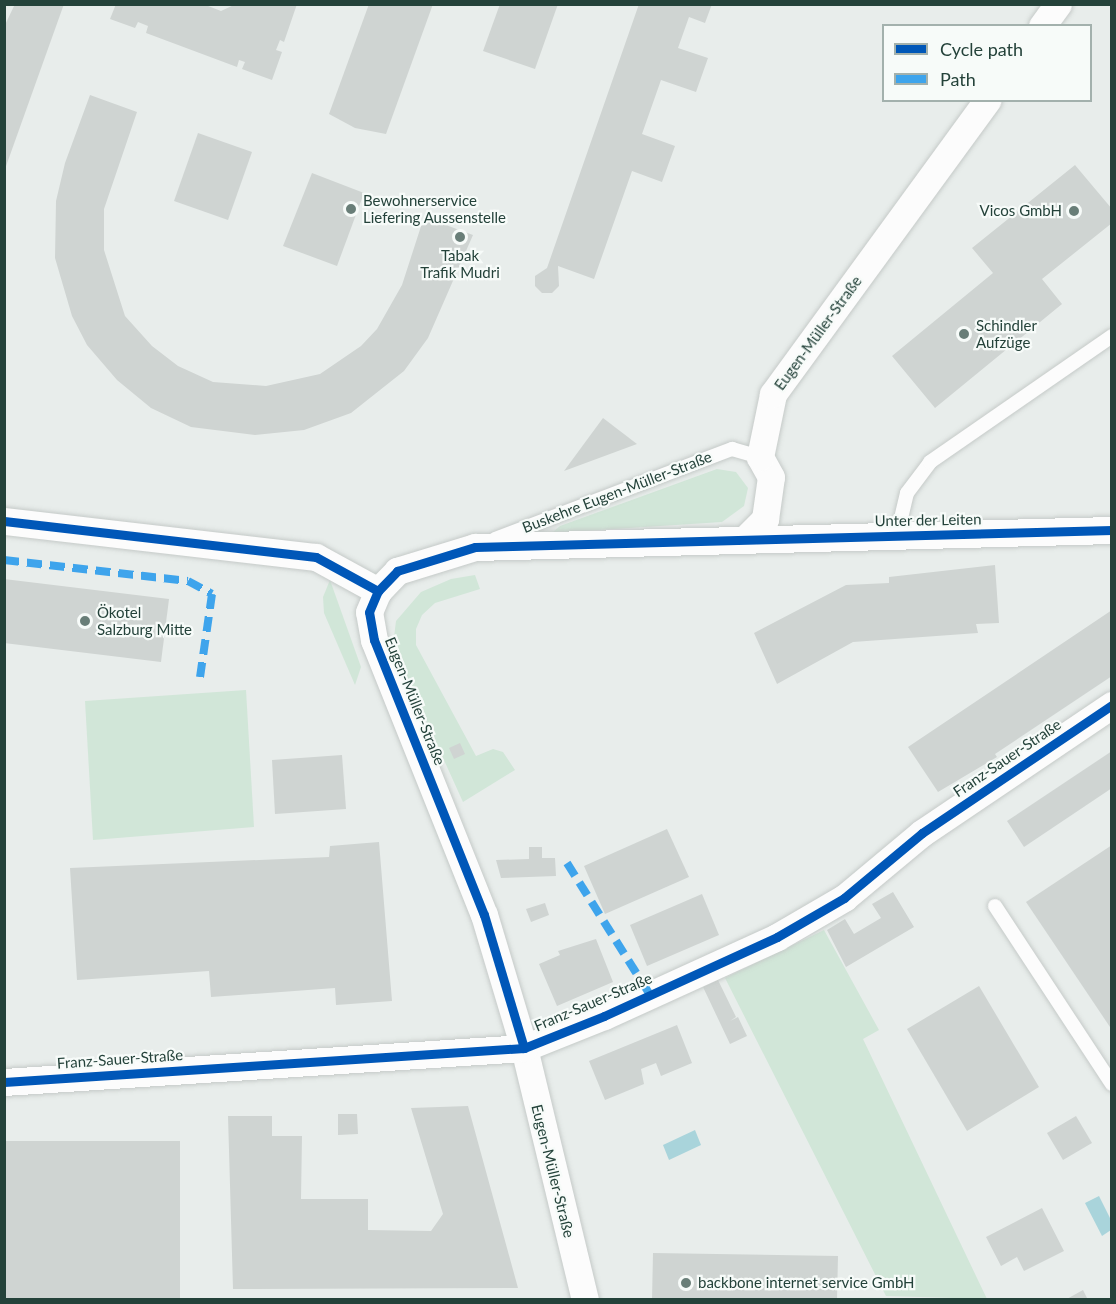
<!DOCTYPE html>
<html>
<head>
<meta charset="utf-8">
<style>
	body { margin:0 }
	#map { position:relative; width:1116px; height:1304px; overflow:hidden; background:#e8edeb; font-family:Lato,sans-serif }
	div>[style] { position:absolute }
	.green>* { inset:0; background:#d1e6d8 }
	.water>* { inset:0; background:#a9d4db }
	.building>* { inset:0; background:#cfd4d2 }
	.roads { filter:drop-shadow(0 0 2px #c5cac8) drop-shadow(0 0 2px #c5cac8) }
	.lane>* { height:14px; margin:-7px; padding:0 7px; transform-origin:7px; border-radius:7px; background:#fcfcfc }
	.street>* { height:27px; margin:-13.5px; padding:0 13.5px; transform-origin:13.5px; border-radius:13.5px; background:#fcfcfc }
	.quiet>* { height:8px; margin-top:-4px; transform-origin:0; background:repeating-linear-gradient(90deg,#3ea4ec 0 15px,transparent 0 23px) }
	.cycleway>* { height:9px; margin:-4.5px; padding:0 4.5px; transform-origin:4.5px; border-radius:4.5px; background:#0057b8 }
	.dots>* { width:16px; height:16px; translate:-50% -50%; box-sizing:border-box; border:3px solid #f7fbf9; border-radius:50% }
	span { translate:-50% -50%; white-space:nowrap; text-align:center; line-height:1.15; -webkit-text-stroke:4.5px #f7fbf9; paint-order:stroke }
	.poi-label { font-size:15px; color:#24423a }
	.left { translate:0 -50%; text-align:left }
	.right { translate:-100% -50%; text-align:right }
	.street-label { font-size:15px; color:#24423a }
	.frame { position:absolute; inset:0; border:6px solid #24423a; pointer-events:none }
	.legend { position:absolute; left:882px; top:24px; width:210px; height:78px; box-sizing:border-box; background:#f7fbf9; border:2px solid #a3b1ad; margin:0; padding:8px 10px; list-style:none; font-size:18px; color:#24423a }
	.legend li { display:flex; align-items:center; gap:12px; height:30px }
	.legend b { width:30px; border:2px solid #a3b1ad }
</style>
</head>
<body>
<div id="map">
	<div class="green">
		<div style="clip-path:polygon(717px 469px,736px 472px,748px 488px,744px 506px,722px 522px,552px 533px,560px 526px)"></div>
		<div style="clip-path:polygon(475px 575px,480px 589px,435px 603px,422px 615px,416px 629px,416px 645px,476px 756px,493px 749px,503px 752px,515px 770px,463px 802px,398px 659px,394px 637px,396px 621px,421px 592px,451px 579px)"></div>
		<div style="clip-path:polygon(330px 580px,361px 667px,355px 685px,324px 613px,323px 597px)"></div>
		<div style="clip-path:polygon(246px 690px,254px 827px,93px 840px,85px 701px)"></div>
		<div style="clip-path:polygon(824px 930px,879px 1030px,863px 1039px,987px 1299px,886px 1296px,725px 978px)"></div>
	</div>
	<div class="water">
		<div style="clip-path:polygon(695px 1130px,701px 1145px,669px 1160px,663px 1145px)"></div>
		<div style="clip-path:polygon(1099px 1196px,1111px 1220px,1111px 1230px,1102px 1236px,1085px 1203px)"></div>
	</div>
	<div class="building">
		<div style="clip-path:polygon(15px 4px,64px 4px,5px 169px,4px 27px)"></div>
		<div style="clip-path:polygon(116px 4px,203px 4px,221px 11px,236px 4px,297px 4px,284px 42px,280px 40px,276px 50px,282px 52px,272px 80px,242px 69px,245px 62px,239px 60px,237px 67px,146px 33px,148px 26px,138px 22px,135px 28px,110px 19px)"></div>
		<div style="clip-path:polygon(369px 4px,433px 4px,386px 134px,355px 128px,329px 114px)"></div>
		<div style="clip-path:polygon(500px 4px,558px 4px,535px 69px,483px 51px)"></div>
		<div style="clip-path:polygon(639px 4px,712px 4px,705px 23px,689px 17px,678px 48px,708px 58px,696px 92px,661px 80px,642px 134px,675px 146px,662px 182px,632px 171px,594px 279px,558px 266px,559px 286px,552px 293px,542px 293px,535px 286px,535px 276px,547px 268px)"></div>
		<div style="clip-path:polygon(90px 95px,137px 112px,104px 209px,104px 250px,125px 316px,152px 346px,178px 366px,213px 382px,266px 386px,320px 374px,361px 346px,377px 329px,402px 285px,424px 217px,473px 235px,428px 338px,404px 371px,351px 413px,304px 430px,255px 435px,191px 427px,151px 408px,117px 380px,87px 345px,72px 316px,55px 258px,56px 201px,65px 163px)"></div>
		<div style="clip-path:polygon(198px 133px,252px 152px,228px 220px,174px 201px)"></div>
		<div style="clip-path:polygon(1075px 165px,1112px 209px,1112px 223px,1042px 279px,1062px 304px,935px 408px,892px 356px,993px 273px,972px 248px)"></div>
		<div style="clip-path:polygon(312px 173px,364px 193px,337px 266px,283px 246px)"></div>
		<div style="clip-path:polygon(603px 418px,637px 444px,564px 471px)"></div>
		<div style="clip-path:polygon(995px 565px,999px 623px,976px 624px,978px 633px,853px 642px,777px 684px,754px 633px,846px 585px,889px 583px,889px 577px)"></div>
		<div style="clip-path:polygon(4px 579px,169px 599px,161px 662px,4px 643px)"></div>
		<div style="clip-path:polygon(1112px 610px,1112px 676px,995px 754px,997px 757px,938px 792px,908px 747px)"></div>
		<div style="clip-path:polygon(460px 743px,465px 754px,454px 759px,449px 748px)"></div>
		<div style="clip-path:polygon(1112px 751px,1112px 788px,1024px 847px,1007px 821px)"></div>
		<div style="clip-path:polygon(342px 755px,346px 809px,275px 814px,272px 760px)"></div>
		<div style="clip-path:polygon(667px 829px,689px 877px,605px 914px,584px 866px)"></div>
		<div style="clip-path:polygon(379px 842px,392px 1001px,336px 1005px,335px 988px,211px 997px,209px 971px,77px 980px,70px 868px,329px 857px,330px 846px)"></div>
		<div style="clip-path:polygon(1112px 845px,1112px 1030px,1026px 902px)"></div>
		<div style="clip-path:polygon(529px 847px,542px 847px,542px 858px,555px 858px,556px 876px,501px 878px,496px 860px,529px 859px)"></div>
		<div style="clip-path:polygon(893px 892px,914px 927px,846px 967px,827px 930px,845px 919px,854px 934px,881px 918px,872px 904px)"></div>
		<div style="clip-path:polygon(702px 894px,719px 935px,647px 966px,630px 925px)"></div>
		<div style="clip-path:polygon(545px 903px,549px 915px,531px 922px,526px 909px)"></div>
		<div style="clip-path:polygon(596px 939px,613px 982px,557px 1006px,539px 964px,560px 955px,558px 951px)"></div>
		<div style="clip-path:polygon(718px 980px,736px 1017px,730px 1021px,738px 1017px,747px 1036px,730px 1044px,703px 987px)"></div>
		<div style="clip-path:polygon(979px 986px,1039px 1087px,967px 1131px,907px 1029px)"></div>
		<div style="clip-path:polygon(677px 1025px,692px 1063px,661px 1076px,656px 1063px,641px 1069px,644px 1084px,605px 1100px,589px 1061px)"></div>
		<div style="clip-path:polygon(468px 1106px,518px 1288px,233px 1289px,228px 1116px,272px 1116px,272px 1136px,302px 1136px,301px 1199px,368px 1199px,368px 1230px,431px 1231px,443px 1214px,411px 1108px)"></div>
		<div style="clip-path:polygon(338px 1114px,357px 1114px,358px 1134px,338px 1135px)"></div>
		<div style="clip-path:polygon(1076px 1116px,1092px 1143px,1063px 1160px,1047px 1133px)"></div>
		<div style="clip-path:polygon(4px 1141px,180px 1141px,180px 1300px,4px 1300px)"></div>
		<div style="clip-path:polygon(1042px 1208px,1064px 1251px,1024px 1271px,1017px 1257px,1001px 1266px,986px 1237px)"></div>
		<div style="clip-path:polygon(653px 1253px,838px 1256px,837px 1300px,652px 1300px)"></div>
		<div style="clip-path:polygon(1083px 1290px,1088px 1300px,1065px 1300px)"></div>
	</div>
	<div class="roads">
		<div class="lane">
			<div style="left:897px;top:535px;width:43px;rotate:-76.6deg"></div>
			<div style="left:907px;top:493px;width:39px;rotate:-53deg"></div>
			<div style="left:930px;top:462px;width:221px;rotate:-34.7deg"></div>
			<div style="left:495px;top:539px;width:254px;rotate:-20.8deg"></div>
			<div style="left:732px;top:449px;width:29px;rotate:16deg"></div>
			<div style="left:995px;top:906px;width:213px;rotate:56.7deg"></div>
		</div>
		<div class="street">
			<div style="left:1042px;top:26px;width:27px;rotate:-54deg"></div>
			<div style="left:4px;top:521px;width:314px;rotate:6.6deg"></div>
			<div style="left:316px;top:557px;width:71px;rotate:28.7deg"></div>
			<div style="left:744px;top:540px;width:30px;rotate:-45deg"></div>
			<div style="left:765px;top:519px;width:42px;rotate:-81.9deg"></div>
			<div style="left:771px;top:477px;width:23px;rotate:-119deg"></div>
			<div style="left:760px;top:457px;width:64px;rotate:-78.3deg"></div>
			<div style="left:773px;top:394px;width:364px;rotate:-53.9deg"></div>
			<div style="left:4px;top:1082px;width:521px;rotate:-3.74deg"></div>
			<div style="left:524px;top:1048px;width:86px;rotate:-21.8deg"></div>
			<div style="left:604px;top:1016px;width:190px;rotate:-24.5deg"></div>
			<div style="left:777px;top:937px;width:78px;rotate:-30.2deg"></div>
			<div style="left:844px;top:898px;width:102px;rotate:-39.8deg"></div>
			<div style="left:922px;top:833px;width:229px;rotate:-34deg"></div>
			<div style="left:585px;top:1300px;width:259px;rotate:-103.6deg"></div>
			<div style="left:524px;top:1048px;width:139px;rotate:-106.7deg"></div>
			<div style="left:484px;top:915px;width:296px;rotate:-111.8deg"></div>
			<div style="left:374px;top:640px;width:28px;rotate:-100deg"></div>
			<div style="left:369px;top:612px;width:23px;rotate:-67deg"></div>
			<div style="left:378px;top:591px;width:28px;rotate:-46deg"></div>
			<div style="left:397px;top:571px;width:82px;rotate:-17.1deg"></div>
			<div style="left:475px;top:547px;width:637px;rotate:-1.53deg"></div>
		</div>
	</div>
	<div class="quiet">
		<div style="left:4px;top:560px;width:185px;rotate:6.5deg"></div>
		<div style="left:188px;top:581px;width:27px;rotate:28deg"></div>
		<div style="left:212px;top:594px;width:84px;rotate:98.2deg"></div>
		<div style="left:567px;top:863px;width:156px;rotate:57.8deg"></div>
	</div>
	<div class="cycleway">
		<div style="left:4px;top:521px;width:314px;rotate:6.6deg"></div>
		<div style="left:316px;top:557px;width:71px;rotate:28.7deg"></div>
		<div style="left:524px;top:1048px;width:139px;rotate:-106.7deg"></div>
		<div style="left:484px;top:915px;width:296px;rotate:-111.8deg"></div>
		<div style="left:374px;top:640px;width:28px;rotate:-100deg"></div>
		<div style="left:369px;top:612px;width:23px;rotate:-67deg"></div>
		<div style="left:378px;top:591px;width:28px;rotate:-46deg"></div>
		<div style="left:397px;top:571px;width:82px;rotate:-17.1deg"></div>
		<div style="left:475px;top:547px;width:637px;rotate:-1.53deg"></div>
		<div style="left:4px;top:1082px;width:521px;rotate:-3.74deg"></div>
		<div style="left:524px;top:1048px;width:86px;rotate:-21.8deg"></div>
		<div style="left:604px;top:1016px;width:190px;rotate:-24.5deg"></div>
		<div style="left:777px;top:937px;width:78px;rotate:-30.2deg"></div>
		<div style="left:844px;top:898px;width:102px;rotate:-39.8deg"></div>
		<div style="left:922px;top:833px;width:229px;rotate:-34deg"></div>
	</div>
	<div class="dots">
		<div style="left:351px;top:209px;background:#697e78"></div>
		<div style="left:1074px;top:211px;background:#697e78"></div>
		<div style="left:460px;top:237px;background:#697e78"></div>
		<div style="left:964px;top:334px;background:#697e78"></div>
		<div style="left:85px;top:621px;background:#697e78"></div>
		<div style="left:686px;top:1283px;background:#697e78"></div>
	</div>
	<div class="poi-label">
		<span class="left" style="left:363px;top:209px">Bewohnerservice<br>Liefering Aussenstelle</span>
		<span class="right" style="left:1062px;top:211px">Vicos GmbH</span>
		<span style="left:460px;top:264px">Tabak<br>Trafik Mudri</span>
		<span class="left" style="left:976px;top:334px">Schindler<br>Aufzüge</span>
		<span class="left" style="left:97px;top:621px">Ökotel<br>Salzburg Mitte</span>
		<span class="left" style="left:698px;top:1283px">backbone internet service GmbH</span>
	</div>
	<div class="street-label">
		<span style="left:818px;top:333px;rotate:-54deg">Eugen-Müller-Straße</span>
		<span style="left:617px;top:492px;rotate:-21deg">Buskehre Eugen-Müller-Straße</span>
		<span style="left:928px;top:520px;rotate:-1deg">Unter der Leiten</span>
		<span style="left:415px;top:701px;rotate:68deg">Eugen-Müller-Straße</span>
		<span style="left:1007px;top:758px;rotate:-34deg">Franz-Sauer-Straße</span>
		<span style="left:593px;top:1002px;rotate:-23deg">Franz-Sauer-Straße</span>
		<span style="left:120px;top:1059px;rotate:-4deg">Franz-Sauer-Straße</span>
		<span style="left:553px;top:1171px;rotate:76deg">Eugen-Müller-Straße</span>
	</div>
	<div class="frame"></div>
	<ul class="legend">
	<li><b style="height:8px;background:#0057b8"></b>Cycle path</li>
	<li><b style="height:8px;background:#3ea4ec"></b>Path</li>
	</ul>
</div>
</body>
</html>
